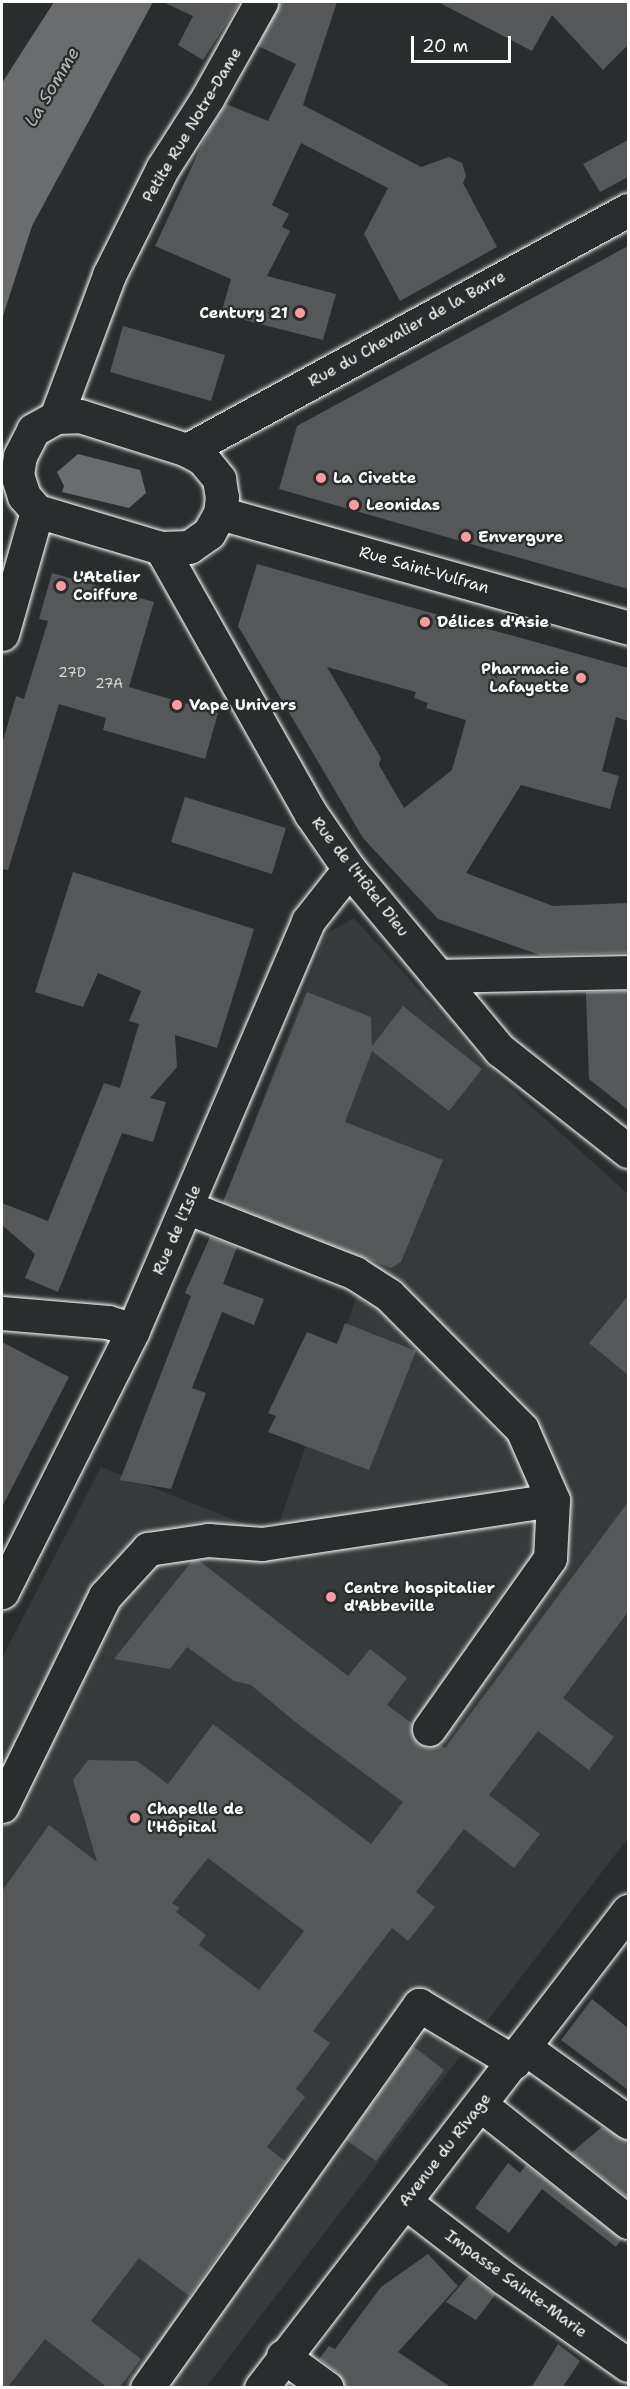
<!DOCTYPE html>
<html>
<head>
<meta charset="utf-8">
<style>
	body { margin:0 }
	#map { position:relative; width:630px; height:2389px; overflow:hidden; background:#2a2d2e; font-family:"Shantell Sans",sans-serif }
	div>[style] { position:absolute }
	.built>* { inset:0; background:#373a3b }
	.water>* { inset:0; background:#6a6c6d }
	.building>* { inset:0; background:#555758 }
	.roads { filter:drop-shadow(0 0 2px #fff) drop-shadow(0 0 2px #fff) }
	.minor>* { height:33px; margin:-16.5px; padding:0 16.5px; transform-origin:16.5px; border-radius:16.5px; background:#2a2d2e }
	.dots>* { width:16px; height:16px; translate:-50% -50%; box-sizing:border-box; border:3px solid #2a2d2e; border-radius:50% }
	span { translate:-50% -50%; white-space:nowrap; text-align:center; line-height:1.15; -webkit-text-stroke:4.5px #2a2d2e; paint-order:stroke }
	.number-label { font-size:14px; color:#d4d5d5 }
	.number-label span { -webkit-text-stroke-width:0 }
	.street-label { font-size:16px; color:#fff }
	.poi-label { font-size:16px; color:#fff; font-weight:700 }
	.right { translate:-100% -50%; text-align:right }
	.left { translate:0 -50%; text-align:left }
	.water-label { font-size:18px; color:#b4b6b6; font-style:italic }
	.frame { position:absolute; inset:0; border:3px solid #fff; pointer-events:none }
	.scale { position:absolute; left:411px; top:36px; width:100px; height:27px; box-sizing:border-box; border:3px solid #fff; border-top:0; padding-left:8px; font-size:18px; line-height:21px; white-space:nowrap; color:#fff; -webkit-text-stroke:4px #2a2d2e; paint-order:stroke }
</style>
</head>
<body>
<div id="map">
	<div class="built">
		<div style="clip-path:polygon(354px 918px,493px 1072px,628px 1194px,628px 1838px,206px 2387px,2px 2387px,2px 1658px,101px 1467px,275px 1536px,358px 1292px,211px 1234px,326px 934px)"></div>
	</div>
	<div class="water">
		<div style="clip-path:polygon(54px 2px,153px 2px,32px 226px,2px 319px,2px 83px)"></div>
		<div style="clip-path:polygon(78px 454px,140px 470px,146px 493px,129px 508px,62px 492px,64px 486px,57px 472px)"></div>
	</div>
	<div class="building">
		<div style="clip-path:polygon(163px 2px,240px 2px,203px 60px,178px 45px,193px 16px)"></div>
		<div style="clip-path:polygon(280px 2px,337px 2px,303px 105px,421px 167px,449px 157px,462px 163px,466px 176px,463px 183px,497px 247px,400px 301px,364px 234px,388px 188px,301px 143px,272px 205px,289px 214px,282px 227px,290px 231px,267px 276px,336px 294px,323px 340px,221px 314px,231px 279px,155px 246px,207px 134px,226px 104px,268px 121px,296px 64px,258px 46px)"></div>
		<div style="clip-path:polygon(438px 2px,628px 2px,628px 45px,603px 70px,552px 15px,532px 51px)"></div>
		<div style="clip-path:polygon(628px 140px,628px 177px,600px 192px,583px 164px)"></div>
		<div style="clip-path:polygon(628px 246px,628px 589px,279px 489px,297px 426px)"></div>
		<div style="clip-path:polygon(123px 326px,225px 355px,211px 401px,110px 372px)"></div>
		<div style="clip-path:polygon(evenodd,257px 564px,628px 668px,628px 721px,616px 717px,602px 771px,619px 776px,610px 809px,521px 785px,466px 873px,553px 906px,628px 903px,628px 953px,540px 955px,438px 919px,363px 838px,238px 626px,257px 564px,327px 667px,416px 692px,414px 698px,428px 703px,426px 708px,466px 720px,452px 770px,404px 808px,379px 765px,381px 758px,327px 667px)"></div>
		<div style="clip-path:polygon(52px 573px,154px 602px,129px 687px,218px 713px,205px 759px,103px 730px,106px 718px,59px 704px,8px 870px,2px 869px,2px 744px,16px 696px,24px 699px,48px 621px,39px 619px)"></div>
		<div style="clip-path:polygon(185px 797px,286px 828px,272px 874px,171px 842px)"></div>
		<div style="clip-path:polygon(73px 872px,254px 929px,217px 1048px,175px 1035px,177px 1067px,150px 1098px,166px 1102px,153px 1142px,122px 1133px,58px 1292px,25px 1278px,35px 1254px,2px 1225px,2px 1203px,48px 1221px,104px 1083px,120px 1088px,139px 1024px,129px 1021px,141px 991px,98px 973px,83px 1007px,35px 992px)"></div>
		<div style="clip-path:polygon(628px 991px,628px 1110px,589px 1079px,586px 992px)"></div>
		<div style="clip-path:polygon(307px 992px,371px 1017px,372px 1046px,403px 1006px,482px 1069px,449px 1111px,372px 1051px,345px 1122px,443px 1160px,401px 1262px,391px 1268px,223px 1202px)"></div>
		<div style="clip-path:polygon(210px 1237px,237px 1247px,223px 1284px,264px 1299px,254px 1325px,222px 1312px,192px 1388px,206px 1393px,171px 1489px,120px 1480px,191px 1296px,185px 1293px)"></div>
		<div style="clip-path:polygon(628px 1296px,628px 1375px,589px 1343px)"></div>
		<div style="clip-path:polygon(345px 1323px,416px 1351px,369px 1470px,268px 1432px,276px 1416px,268px 1413px,307px 1332px,337px 1344px)"></div>
		<div style="clip-path:polygon(2px 1342px,69px 1377px,2px 1507px)"></div>
		<div style="clip-path:polygon(evenodd,628px 1502px,628px 1612px,563px 1698px,614px 1737px,589px 1770px,538px 1731px,489px 1795px,540px 1834px,514px 1868px,464px 1829px,416px 1892px,435px 1907px,408px 1941px,392px 1928px,313px 2031px,330px 2043px,296px 2089px,305px 2097px,267px 2147px,285px 2161px,199px 2282px,189px 2296px,139px 2258px,91px 2321px,141px 2359px,119px 2388px,108px 2388px,45px 2339px,7px 2388px,2px 2388px,2px 1891px,49px 1825px,97px 1862px,73px 1780px,88px 1760px,137px 1761px,168px 1784px,213px 1724px,371px 1844px,403px 1802px,299px 1725px,251px 1685px,234px 1681px,187px 1647px,170px 1669px,114px 1659px,192px 1561px,198px 1560px,348px 1676px,370px 1649px,407px 1678px,387px 1705px,412px 1723px,412px 1736px,418px 1744px,428px 1748px,439px 1744px,445px 1748px,628px 1502px,208px 1858px,304px 1931px,259px 1990px,199px 1945px,206px 1935px,176px 1912px,180px 1908px,172px 1903px,208px 1858px)"></div>
		<div style="clip-path:polygon(592px 1999px,628px 2028px,628px 2090px,561px 2040px)"></div>
		<div style="clip-path:polygon(413px 2046px,444px 2070px,376px 2161px,346px 2140px)"></div>
		<div style="clip-path:polygon(602px 2127px,628px 2140px,628px 2198px,571px 2153px)"></div>
		<div style="clip-path:polygon(508px 2163px,520px 2173px,526px 2165px,622px 2239px,616px 2247px,542px 2189px,509px 2233px,475px 2208px)"></div>
		<div style="clip-path:polygon(428px 2254px,458px 2286px,398px 2352px,452px 2388px,345px 2388px,338px 2373px,319px 2359px,329px 2346px,335px 2349px,381px 2287px)"></div>
		<div style="clip-path:polygon(469px 2275px,495px 2295px,476px 2320px,446px 2302px)"></div>
		<div style="clip-path:polygon(558px 2344px,580px 2361px,562px 2388px,531px 2388px)"></div>
	</div>
	<div class="roads">
		<div class="minor">
			<div style="left:80px;top:416px;width:112px;rotate:17.6deg"></div>
			<div style="left:187px;top:450px;width:18px;rotate:29deg"></div>
			<div style="left:203px;top:459px;width:26px;rotate:51deg"></div>
			<div style="left:219px;top:479px;width:18px;rotate:81deg"></div>
			<div style="left:222px;top:497px;width:16px;rotate:97deg"></div>
			<div style="left:220px;top:513px;width:23px;rotate:119deg"></div>
			<div style="left:209px;top:533px;width:24px;rotate:145deg"></div>
			<div style="left:189px;top:547px;width:28px;rotate:178deg"></div>
			<div style="left:161px;top:548px;width:129px;rotate:-163.4deg"></div>
			<div style="left:37px;top:511px;width:20px;rotate:-131deg"></div>
			<div style="left:24px;top:496px;width:22px;rotate:-108deg"></div>
			<div style="left:17px;top:475px;width:19px;rotate:-81deg"></div>
			<div style="left:20px;top:456px;width:29px;rotate:-63deg"></div>
			<div style="left:33px;top:430px;width:26px;rotate:-29deg"></div>
			<div style="left:56px;top:417px;width:24px;rotate:-2deg"></div>
			<div style="left:56px;top:417px;width:152px;rotate:-69.5deg"></div>
			<div style="left:109px;top:275px;width:119px;rotate:-63.4deg"></div>
			<div style="left:162px;top:169px;width:85px;rotate:-57.4deg"></div>
			<div style="left:208px;top:97px;width:109px;rotate:-60.8deg"></div>
			<div style="left:187px;top:450px;width:502px;rotate:-28.56deg"></div>
			<div style="left:220px;top:513px;width:424px;rotate:15.7deg"></div>
			<div style="left:161px;top:548px;width:305px;rotate:60.6deg"></div>
			<div style="left:311px;top:814px;width:67px;rotate:55.4deg"></div>
			<div style="left:349px;top:869px;width:236px;rotate:50.2deg"></div>
			<div style="left:500px;top:1050px;width:163px;rotate:38.3deg"></div>
			<div style="left:2px;top:634px;width:128px;rotate:-74.1deg"></div>
			<div style="left:438px;top:976px;width:190px;rotate:-1.2deg"></div>
			<div style="left:2px;top:1313px;width:106px;rotate:4.9deg"></div>
			<div style="left:108px;top:1322px;width:26px;rotate:18deg"></div>
			<div style="left:2px;top:1592px;width:293px;rotate:-63.4deg"></div>
			<div style="left:133px;top:1330px;width:445px;rotate:-66.8deg"></div>
			<div style="left:308px;top:921px;width:66px;rotate:-51.7deg"></div>
			<div style="left:429px;top:1729px;width:209px;rotate:-54.7deg"></div>
			<div style="left:550px;top:1558px;width:58px;rotate:-87deg"></div>
			<div style="left:2px;top:1806px;width:234px;rotate:-63.9deg"></div>
			<div style="left:105px;top:1596px;width:64px;rotate:-47.5deg"></div>
			<div style="left:148px;top:1549px;width:61px;rotate:-8.5deg"></div>
			<div style="left:208px;top:1540px;width:54px;rotate:4.2deg"></div>
			<div style="left:262px;top:1544px;width:294px;rotate:-8.6deg"></div>
			<div style="left:553px;top:1500px;width:77px;rotate:-113.6deg"></div>
			<div style="left:522px;top:1429px;width:189px;rotate:-134.8deg"></div>
			<div style="left:389px;top:1295px;width:40px;rotate:-147.1deg"></div>
			<div style="left:355px;top:1273px;width:179px;rotate:-158.7deg"></div>
			<div style="left:525px;top:2048px;width:127px;rotate:35.7deg"></div>
			<div style="left:481px;top:2105px;width:188px;rotate:38.5deg"></div>
			<div style="left:405px;top:2202px;width:125px;rotate:37.5deg"></div>
			<div style="left:504px;top:2278px;width:151px;rotate:35.1deg"></div>
			<div style="left:283px;top:2356px;width:54px;rotate:36deg"></div>
			<div style="left:147px;top:2388px;width:470px;rotate:-54.6deg"></div>
			<div style="left:419px;top:2005px;width:111px;rotate:31deg"></div>
			<div style="left:261px;top:2388px;width:602px;rotate:-52.43deg"></div>
		</div>
	</div>
	<div class="dots">
		<div style="left:300px;top:313px;background:#ff9aa2"></div>
		<div style="left:321px;top:478px;background:#ff9aa2"></div>
		<div style="left:354px;top:505px;background:#ff9aa2"></div>
		<div style="left:466px;top:537px;background:#ff9aa2"></div>
		<div style="left:61px;top:586px;background:#ff9aa2"></div>
		<div style="left:425px;top:622px;background:#ff9aa2"></div>
		<div style="left:581px;top:678px;background:#ff9aa2"></div>
		<div style="left:177px;top:705px;background:#ff9aa2"></div>
		<div style="left:331px;top:1597px;background:#ff9aa2"></div>
		<div style="left:135px;top:1818px;background:#ff9aa2"></div>
	</div>
	<div class="number-label">
		<span style="left:72px;top:672px">27D</span>
		<span style="left:109px;top:683px">27A</span>
	</div>
	<div class="street-label">
		<span style="left:192px;top:125px;rotate:-59deg">Petite Rue Notre-Dame</span>
		<span style="left:407px;top:329px;rotate:-29deg">Rue du Chevalier de la Barre</span>
		<span style="left:424px;top:570px;rotate:16deg">Rue Saint-Vulfran</span>
		<span style="left:360px;top:877px;rotate:52deg">Rue de l'Hôtel Dieu</span>
		<span style="left:177px;top:1230px;rotate:-66deg">Rue de l'Isle</span>
		<span style="left:445px;top:2150px;rotate:-52deg">Avenue du Rivage</span>
		<span style="left:516px;top:2284px;rotate:36deg">Impasse Sainte-Marie</span>
	</div>
	<div class="poi-label">
		<span class="right" style="left:288px;top:313px">Century 21</span>
		<span class="left" style="left:333px;top:478px">La Civette</span>
		<span class="left" style="left:366px;top:505px">Leonidas</span>
		<span class="left" style="left:478px;top:537px">Envergure</span>
		<span class="left" style="left:73px;top:586px">L'Atelier<br>Coiffure</span>
		<span class="left" style="left:437px;top:622px">Délices d'Asie</span>
		<span class="right" style="left:569px;top:678px">Pharmacie<br>Lafayette</span>
		<span class="left" style="left:189px;top:705px">Vape Univers</span>
		<span class="left" style="left:344px;top:1597px">Centre hospitalier<br>d'Abbeville</span>
		<span class="left" style="left:147px;top:1818px">Chapelle de<br>l'Hôpital</span>
	</div>
	<div class="water-label">
		<span style="left:52px;top:87px;rotate:-59deg">La Somme</span>
	</div>
	<div class="frame"></div>
	<div class="scale">20 m</div>
</div>
</body>
</html>
